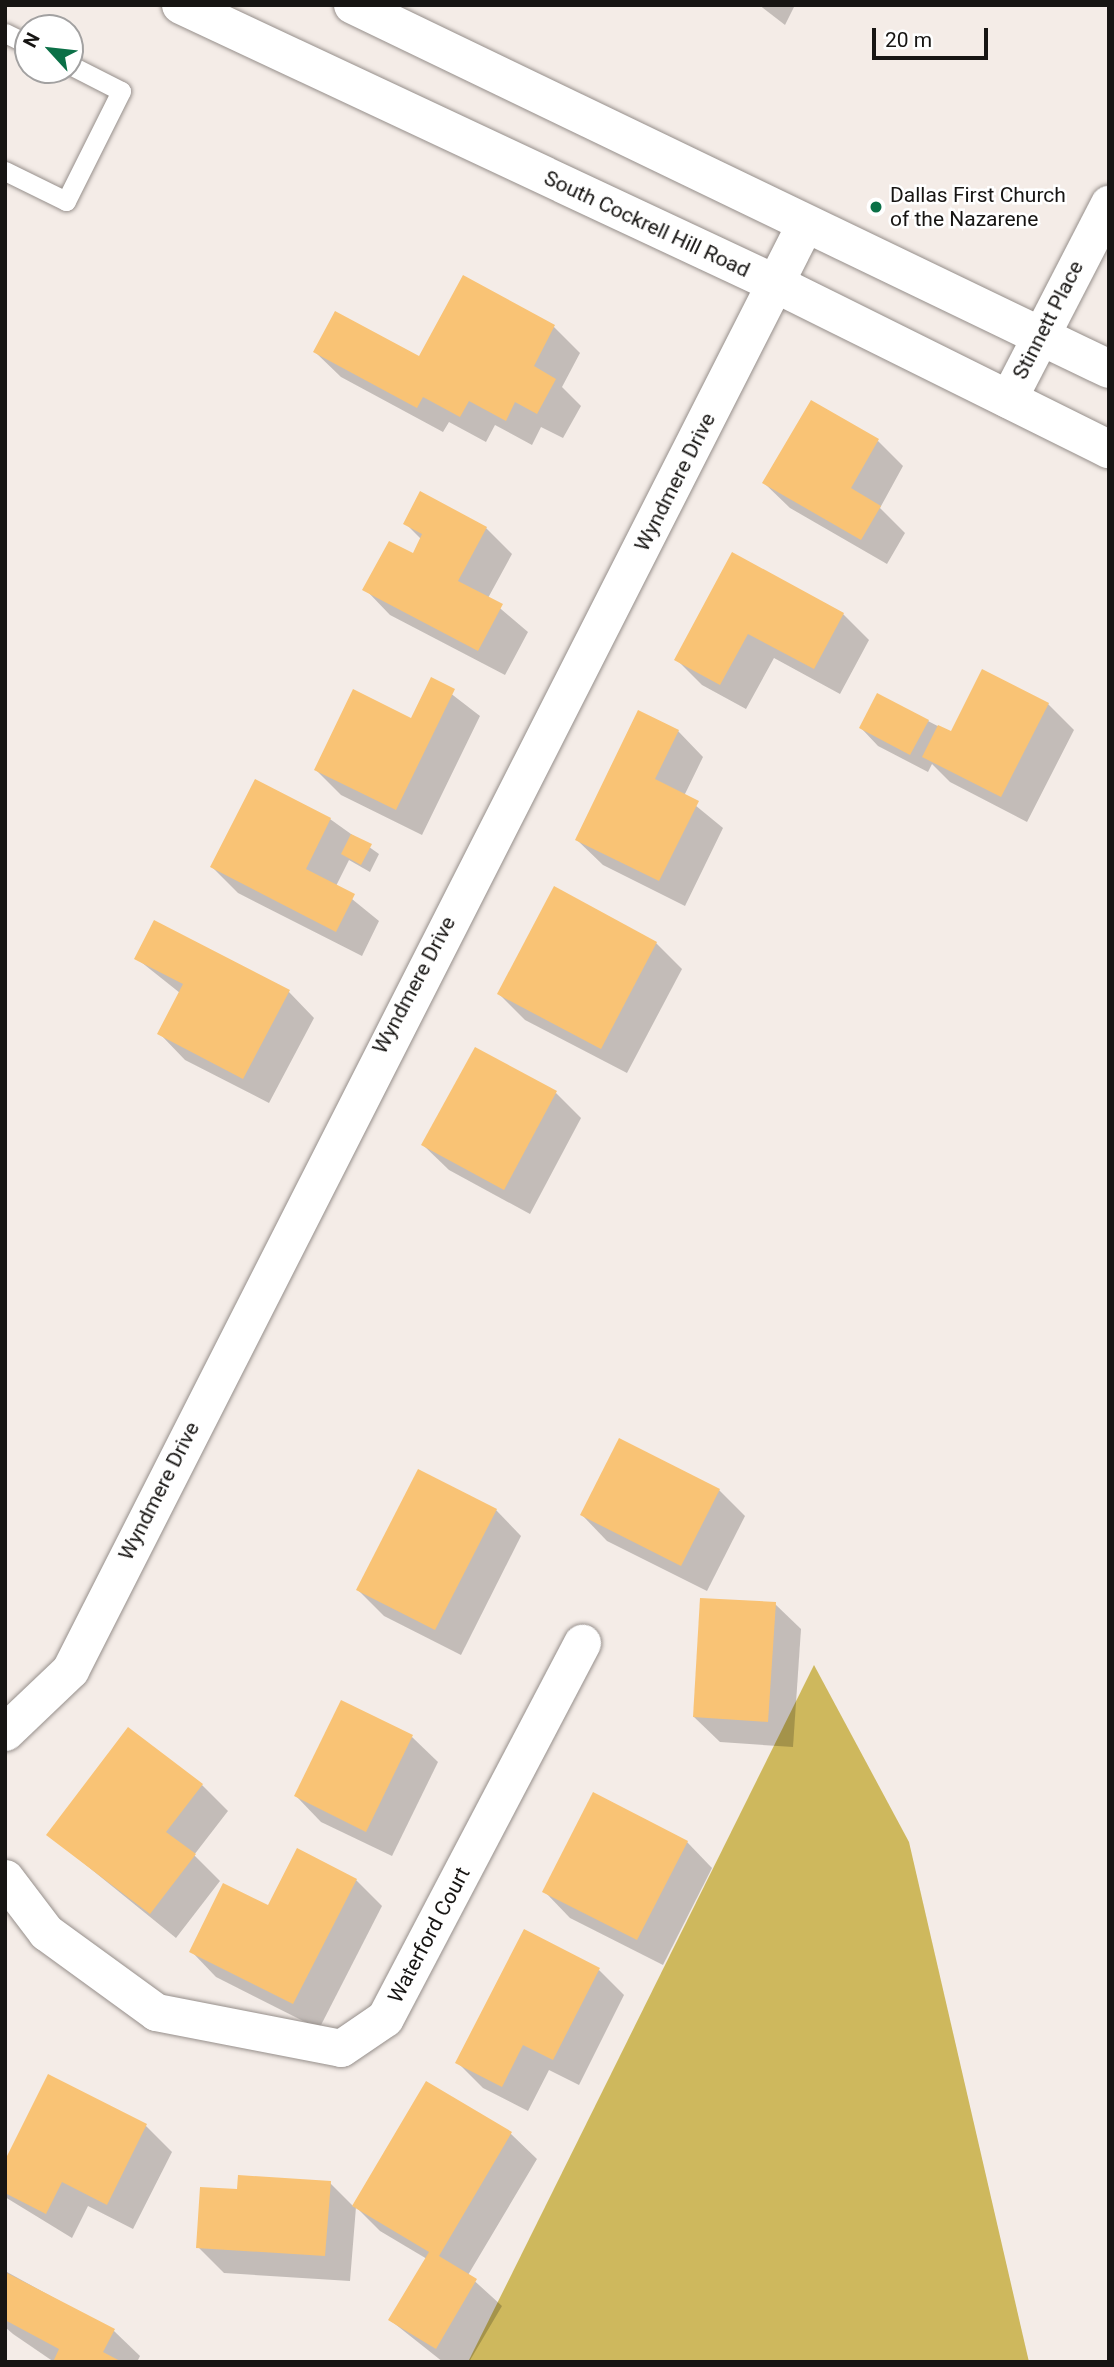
<!DOCTYPE html>
<html>
<head>
<meta charset="utf-8">
<style>
	body { margin:0 }
	#map { position:relative; width:1114px; height:2367px; overflow:hidden; background:#f4ece7; font-family:Roboto,sans-serif }
	div>[style] { position:absolute }
	.forest>* { inset:0; background:#ceb85d }
	.shadow>* { inset:0; background:#0003 }
	.building>* { inset:0; background:#f9c375 }
	.roads { filter:drop-shadow(0 0 2px #968f8b) drop-shadow(0 0 2px #968f8b) }
	.lane>* { height:19px; margin:-9.5px; padding:0 9.5px; transform-origin:9.5px; border-radius:9.5px; background:#fff }
	.street>* { height:37px; margin:-18.5px; padding:0 18.5px; transform-origin:18.5px; border-radius:18.5px; background:#fff }
	.secondary>* { height:38px; margin:-19px; padding:0 19px; transform-origin:19px; border-radius:19px; background:#fff }
	.dots>* { width:19px; height:19px; translate:-50% -50%; box-sizing:border-box; border:4px solid #fff; border-radius:50% }
	span { translate:-50% -50%; white-space:nowrap; text-align:center; line-height:1.15; -webkit-text-stroke:5px #fff; paint-order:stroke }
	.poi-label { font-size:21px; color:#171513 }
	.left { translate:0 -50%; text-align:left }
	.street-label { font-size:21px; color:#171513 }
	.frame { position:absolute; inset:0; border:7px solid #171513; pointer-events:none }
	.north { position:absolute; left:14px; top:14px; width:70px; height:70px; box-sizing:border-box; background:#fff; border:2px solid #a2a1a1; border-radius:50%; rotate:297deg; font-size:19px; font-weight:700; line-height:28px; text-align:center; color:#171513 }
	.north::after { content:''; display:block; margin:auto; width:24px; height:32px; background:#0b7047; clip-path:polygon(50% 0,100% 100%,50% 72%,0 100%) }
	.scale { position:absolute; left:872px; top:28px; width:116px; height:32px; box-sizing:border-box; border:4px solid #171513; border-top:0; padding-left:9px; font-size:21px; line-height:24px; white-space:nowrap; color:#171513; -webkit-text-stroke:5px #fff; paint-order:stroke }
</style>
</head>
<body>
<div id="map">
	<div class="forest">
		<div style="clip-path:polygon(814px 1665px,909px 1842px,1029px 2362px,468px 2362px)"></div>
	</div>
	<div class="shadow">
		<div style="clip-path:polygon(759px 5px,795px 5px,785px 25px)"></div>
		<div style="clip-path:polygon(464px 278px,554px 327px,580px 353px,562px 387px,581px 406px,563px 438px,541px 427px,532px 445px,495px 425px,486px 442px,449px 422px,443px 432px,341px 377px,315px 352px,420px 358px)"></div>
		<div style="clip-path:polygon(878px 441px,903px 466px,880px 508px,905px 533px,887px 564px,790px 508px,764px 483px)"></div>
		<div style="clip-path:polygon(405px 523px,486px 528px,512px 554px,488px 598px,528px 632px,505px 675px,390px 615px,365px 589px,413px 556px,422px 540px)"></div>
		<div style="clip-path:polygon(732px 555px,843px 614px,869px 640px,840px 694px,774px 658px,746px 709px,702px 685px,676px 659px)"></div>
		<div style="clip-path:polygon(432px 679px,480px 716px,422px 835px,341px 795px,316px 770px,411px 720px)"></div>
		<div style="clip-path:polygon(1048px 704px,1074px 730px,1027px 822px,950px 782px,932px 764px,928px 772px,878px 746px,861px 728px,928px 721px,951px 733px)"></div>
		<div style="clip-path:polygon(678px 731px,703px 757px,684px 796px,723px 828px,685px 906px,603px 865px,577px 840px)"></div>
		<div style="clip-path:polygon(255px 781px,330px 819px,379px 854px,370px 872px,349px 860px,336px 886px,379px 921px,362px 956px,238px 893px,212px 867px)"></div>
		<div style="clip-path:polygon(656px 943px,682px 969px,627px 1073px,525px 1020px,499px 994px)"></div>
		<div style="clip-path:polygon(136px 958px,289px 992px,314px 1018px,269px 1103px,185px 1060px,160px 1034px,180px 993px)"></div>
		<div style="clip-path:polygon(556px 1093px,581px 1118px,530px 1214px,449px 1170px,423px 1145px)"></div>
		<div style="clip-path:polygon(719px 1490px,745px 1516px,707px 1591px,607px 1541px,582px 1515px)"></div>
		<div style="clip-path:polygon(496px 1510px,521px 1536px,461px 1655px,384px 1616px,358px 1590px)"></div>
		<div style="clip-path:polygon(775px 1604px,801px 1629px,793px 1747px,720px 1742px,694px 1717px)"></div>
		<div style="clip-path:polygon(412px 1737px,438px 1762px,392px 1856px,321px 1822px,296px 1796px)"></div>
		<div style="clip-path:polygon(202px 1785px,228px 1811px,194px 1855px,220px 1881px,176px 1938px,49px 1835px)"></div>
		<div style="clip-path:polygon(687px 1842px,712px 1868px,663px 1965px,570px 1918px,545px 1892px)"></div>
		<div style="clip-path:polygon(356px 1880px,382px 1906px,319px 2029px,216px 1977px,191px 1951px,268px 1908px)"></div>
		<div style="clip-path:polygon(599px 1970px,624px 1995px,579px 2085px,549px 2070px,528px 2111px,483px 2088px,458px 2063px)"></div>
		<div style="clip-path:polygon(49px 2077px,146px 2126px,172px 2152px,133px 2229px,88px 2206px,72px 2238px,5px 2197px,5px 2164px)"></div>
		<div style="clip-path:polygon(427px 2084px,511px 2134px,537px 2159px,468px 2275px,502px 2306px,469px 2362px,443px 2362px,390px 2320px,427px 2259px,380px 2231px,356px 2207px,350px 2281px,224px 2273px,198px 2247px,239px 2191px,330px 2183px,354px 2207px)"></div>
		<div style="clip-path:polygon(7px 2272px,114px 2331px,140px 2356px,137px 2362px,54px 2362px,13px 2334px,5px 2327px)"></div>
	</div>
	<div class="building">
		<div style="clip-path:polygon(463px 275px,555px 325px,534px 366px,556px 379px,537px 414px,515px 402px,506px 421px,469px 401px,460px 417px,423px 397px,417px 408px,313px 352px,335px 311px,419px 356px)"></div>
		<div style="clip-path:polygon(811px 400px,879px 439px,851px 488px,881px 506px,861px 540px,762px 483px)"></div>
		<div style="clip-path:polygon(420px 491px,487px 527px,458px 581px,503px 604px,478px 651px,362px 590px,389px 541px,413px 553px,422px 534px,403px 524px)"></div>
		<div style="clip-path:polygon(732px 552px,844px 613px,814px 669px,748px 634px,720px 685px,674px 660px)"></div>
		<div style="clip-path:polygon(982px 669px,1049px 703px,1001px 797px,922px 757px,938px 725px,951px 731px)"></div>
		<div style="clip-path:polygon(431px 677px,455px 689px,396px 810px,314px 770px,353px 689px,411px 718px)"></div>
		<div style="clip-path:polygon(877px 693px,929px 720px,910px 755px,859px 728px)"></div>
		<div style="clip-path:polygon(638px 710px,679px 730px,655px 779px,699px 801px,659px 881px,575px 840px)"></div>
		<div style="clip-path:polygon(255px 779px,331px 818px,306px 869px,355px 894px,336px 932px,210px 867px)"></div>
		<div style="clip-path:polygon(351px 834px,372px 844px,361px 865px,341px 854px)"></div>
		<div style="clip-path:polygon(554px 886px,657px 942px,601px 1049px,497px 994px)"></div>
		<div style="clip-path:polygon(154px 920px,290px 990px,243px 1079px,157px 1034px,183px 984px,134px 959px)"></div>
		<div style="clip-path:polygon(475px 1047px,557px 1091px,504px 1190px,421px 1145px)"></div>
		<div style="clip-path:polygon(619px 1438px,720px 1489px,681px 1566px,580px 1515px)"></div>
		<div style="clip-path:polygon(418px 1469px,497px 1509px,435px 1630px,356px 1590px)"></div>
		<div style="clip-path:polygon(700px 1598px,776px 1602px,768px 1722px,693px 1717px)"></div>
		<div style="clip-path:polygon(341px 1700px,413px 1735px,366px 1832px,294px 1796px)"></div>
		<div style="clip-path:polygon(128px 1727px,203px 1784px,166px 1832px,196px 1854px,150px 1914px,46px 1835px)"></div>
		<div style="clip-path:polygon(593px 1792px,688px 1841px,637px 1940px,542px 1892px)"></div>
		<div style="clip-path:polygon(297px 1848px,357px 1879px,293px 2004px,189px 1952px,223px 1883px,268px 1905px)"></div>
		<div style="clip-path:polygon(524px 1929px,600px 1968px,553px 2060px,523px 2045px,502px 2087px,455px 2063px)"></div>
		<div style="clip-path:polygon(48px 2074px,147px 2124px,107px 2205px,62px 2182px,46px 2214px,5px 2193px,5px 2160px)"></div>
		<div style="clip-path:polygon(426px 2081px,512px 2132px,439px 2256px,477px 2279px,436px 2349px,388px 2320px,429px 2252px,352px 2206px)"></div>
		<div style="clip-path:polygon(238px 2175px,331px 2181px,325px 2256px,196px 2248px,200px 2187px,237px 2189px)"></div>
		<div style="clip-path:polygon(5px 2272px,115px 2329px,103px 2352px,122px 2362px,53px 2362px,59px 2349px,5px 2320px)"></div>
	</div>
	<div class="roads">
		<div class="lane">
			<div style="left:5px;top:33px;width:25px;rotate:26deg"></div>
			<div style="left:5px;top:171px;width:68px;rotate:26.2deg"></div>
			<div style="left:66px;top:201px;width:123px;rotate:-63.4deg"></div>
			<div style="left:121px;top:91px;width:57px;rotate:-153deg"></div>
		</div>
		<div class="street">
			<div style="left:1008px;top:399px;width:220px;rotate:-62.7deg"></div>
			<div style="left:5px;top:1732px;width:90px;rotate:-43.6deg"></div>
			<div style="left:70px;top:1670px;width:1622px;rotate:-63.06deg"></div>
			<div style="left:5px;top:1878px;width:68px;rotate:52.8deg"></div>
			<div style="left:46px;top:1932px;width:136px;rotate:36deg"></div>
			<div style="left:156px;top:2012px;width:188px;rotate:11deg"></div>
			<div style="left:341px;top:2048px;width:53px;rotate:-34.3deg"></div>
			<div style="left:385px;top:2018px;width:424px;rotate:-62.3deg"></div>
		</div>
		<div class="secondary">
			<div style="left:181px;top:5px;width:657px;rotate:25.12deg"></div>
			<div style="left:776px;top:284px;width:372px;rotate:26.4deg"></div>
			<div style="left:353px;top:5px;width:839px;rotate:25.71deg"></div>
		</div>
	</div>
	<div class="dots">
		<div style="left:876px;top:207px;background:#0b7047"></div>
	</div>
	<div class="poi-label">
		<span class="left" style="left:890px;top:207px">Dallas First Church<br>of the Nazarene</span>
	</div>
	<div class="street-label">
		<span style="left:647px;top:224px;rotate:25deg">South Cockrell Hill Road</span>
		<span style="left:1048px;top:320px;rotate:-63deg">Stinnett Place</span>
		<span style="left:675px;top:482px;rotate:-63deg">Wyndmere Drive</span>
		<span style="left:414px;top:985px;rotate:-62deg">Wyndmere Drive</span>
		<span style="left:159px;top:1491px;rotate:-63deg">Wyndmere Drive</span>
		<span style="left:429px;top:1935px;rotate:-62deg">Waterford Court</span>
	</div>
	<div class="frame"></div>
	<div class="north">N</div>
	<div class="scale">20 m</div>
</div>
</body>
</html>
